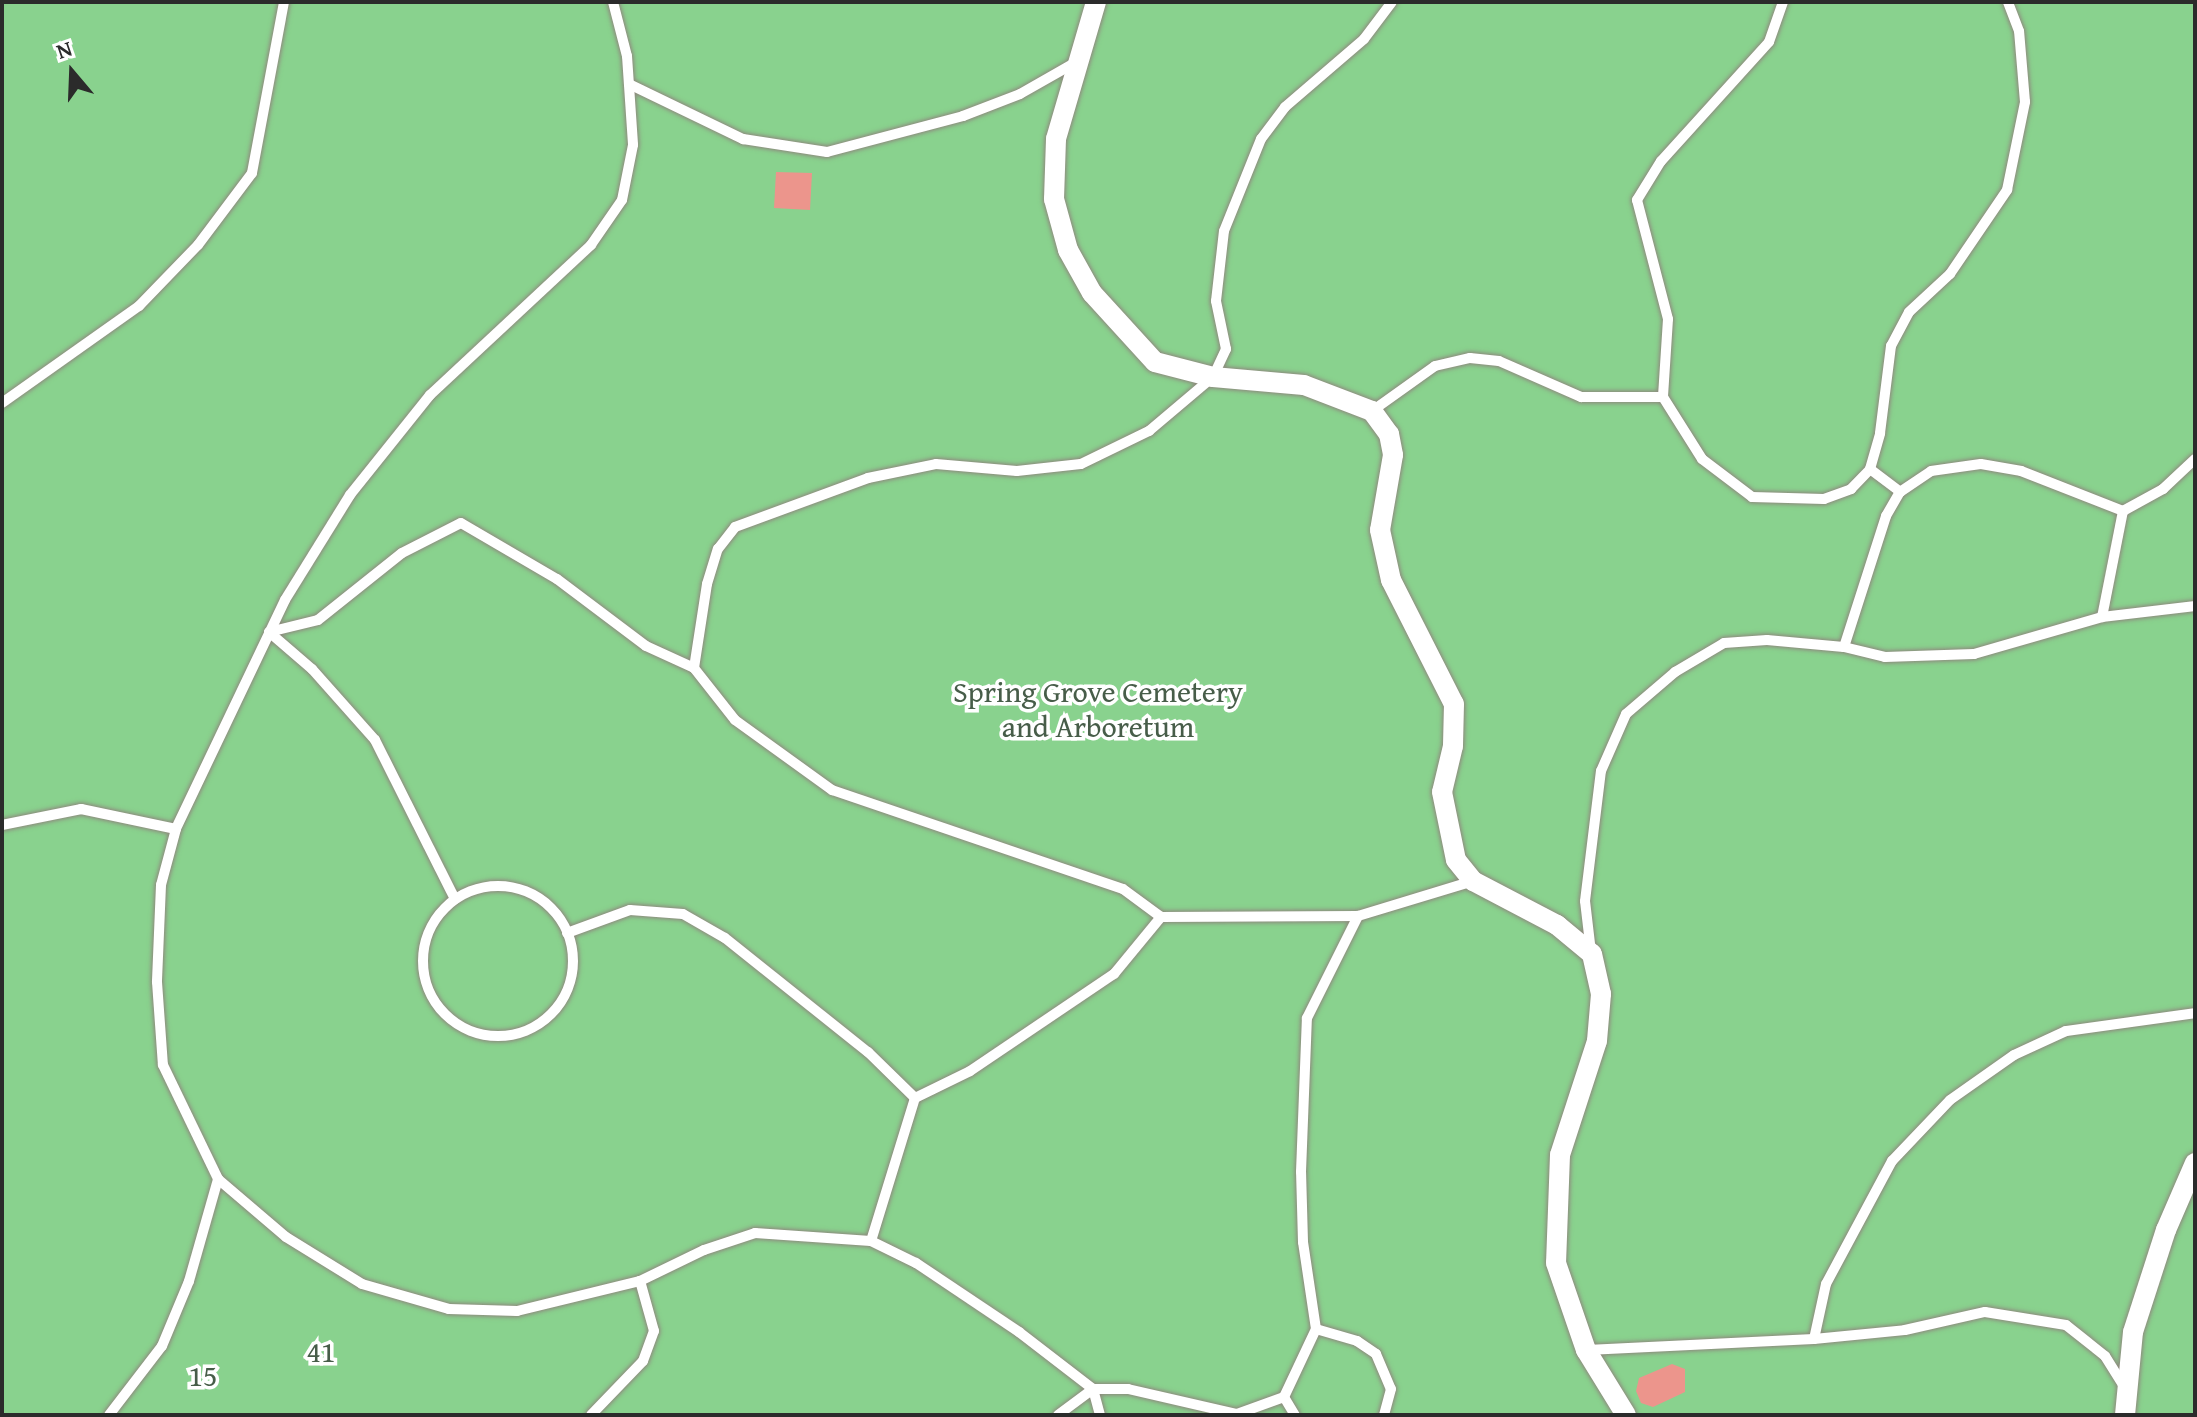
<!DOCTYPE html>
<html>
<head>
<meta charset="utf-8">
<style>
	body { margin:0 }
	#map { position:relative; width:2197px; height:1417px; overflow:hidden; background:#f2e8d0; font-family:"Gentium Book Plus",serif }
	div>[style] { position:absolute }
	.green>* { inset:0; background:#89d28e }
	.building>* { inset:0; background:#ec958c }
	.roads { filter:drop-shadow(0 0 2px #8e8a7e) drop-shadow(0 0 2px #8e8a7e) }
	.service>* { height:10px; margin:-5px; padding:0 5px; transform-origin:5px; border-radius:5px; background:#fff }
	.service>.ring { margin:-5px; padding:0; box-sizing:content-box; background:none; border:10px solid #fff; border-radius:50% }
	.minor>* { height:20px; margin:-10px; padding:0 10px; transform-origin:10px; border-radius:10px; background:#fff }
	span { translate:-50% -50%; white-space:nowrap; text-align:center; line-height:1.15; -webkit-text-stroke:7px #fff; paint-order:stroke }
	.park-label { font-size:30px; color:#475d49 }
	.frame { position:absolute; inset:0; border:4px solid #2b2b2b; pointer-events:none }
	.north { position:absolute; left:32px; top:32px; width:80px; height:80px; -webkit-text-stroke:6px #fff; paint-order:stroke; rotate:341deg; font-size:22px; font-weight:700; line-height:32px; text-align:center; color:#2b2b2b }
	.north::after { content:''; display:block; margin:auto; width:28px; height:36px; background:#2b2b2b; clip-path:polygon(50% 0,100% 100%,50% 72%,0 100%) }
</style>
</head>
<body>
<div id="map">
	<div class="green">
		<div style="clip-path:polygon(2px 2px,2195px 2px,2195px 1415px,2px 1415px)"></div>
	</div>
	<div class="building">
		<div style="clip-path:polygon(776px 172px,812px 173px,810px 210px,774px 208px)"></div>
		<div style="clip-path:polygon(1672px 1364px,1685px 1369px,1685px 1392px,1653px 1407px,1641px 1403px,1636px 1391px,1639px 1378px)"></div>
	</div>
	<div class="roads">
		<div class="service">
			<div style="left:613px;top:2px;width:56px;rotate:75.5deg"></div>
			<div style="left:627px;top:56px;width:89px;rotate:86.1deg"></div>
			<div style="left:633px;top:145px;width:56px;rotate:101.3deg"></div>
			<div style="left:622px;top:200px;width:55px;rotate:124.6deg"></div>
			<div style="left:591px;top:245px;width:220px;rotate:137deg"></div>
			<div style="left:430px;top:395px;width:128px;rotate:128.7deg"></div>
			<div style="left:350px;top:495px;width:123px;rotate:121.8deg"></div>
			<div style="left:285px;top:600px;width:254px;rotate:115.5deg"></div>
			<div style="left:176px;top:829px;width:58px;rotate:105deg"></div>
			<div style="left:161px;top:885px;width:97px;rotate:92.4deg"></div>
			<div style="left:157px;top:982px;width:83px;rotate:85.9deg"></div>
			<div style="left:163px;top:1065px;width:127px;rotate:64.2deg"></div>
			<div style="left:218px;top:1179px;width:89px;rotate:40.5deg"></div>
			<div style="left:286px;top:1237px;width:89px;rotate:31.7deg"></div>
			<div style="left:362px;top:1284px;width:91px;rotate:16deg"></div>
			<div style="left:449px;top:1309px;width:68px;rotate:1.7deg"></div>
			<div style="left:517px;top:1311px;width:127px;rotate:-13.7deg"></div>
			<div style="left:640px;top:1281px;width:71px;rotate:-25.8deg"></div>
			<div style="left:704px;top:1250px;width:54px;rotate:-18.4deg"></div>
			<div style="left:755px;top:1233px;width:116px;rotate:3.9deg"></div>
			<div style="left:871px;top:1241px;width:50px;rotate:26.1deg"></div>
			<div style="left:916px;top:1263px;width:124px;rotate:33.8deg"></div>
			<div style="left:1019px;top:1332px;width:93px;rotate:37.6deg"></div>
			<div style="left:1093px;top:1389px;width:27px;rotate:75deg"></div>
			<div style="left:1783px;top:2px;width:42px;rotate:109.3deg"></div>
			<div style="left:1769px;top:42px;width:161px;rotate:132.2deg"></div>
			<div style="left:1661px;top:161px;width:46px;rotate:121.6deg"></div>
			<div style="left:1637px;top:200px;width:123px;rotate:75.4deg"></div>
			<div style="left:1668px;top:319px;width:78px;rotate:93.7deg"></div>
			<div style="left:1663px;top:397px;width:73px;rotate:57.8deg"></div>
			<div style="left:1702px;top:459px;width:63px;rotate:37.2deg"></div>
			<div style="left:1752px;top:497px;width:72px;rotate:1.6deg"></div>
			<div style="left:1824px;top:499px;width:29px;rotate:-20deg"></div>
			<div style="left:1851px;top:489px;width:28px;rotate:-46deg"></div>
			<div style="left:1870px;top:469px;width:38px;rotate:37deg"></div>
			<div style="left:629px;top:84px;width:127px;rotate:25.8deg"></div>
			<div style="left:743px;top:139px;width:85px;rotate:8.8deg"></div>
			<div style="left:827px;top:152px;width:141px;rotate:-14.8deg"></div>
			<div style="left:963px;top:116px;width:61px;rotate:-21.1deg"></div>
			<div style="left:1020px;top:94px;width:64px;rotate:-29.7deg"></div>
			<div style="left:2px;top:403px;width:168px;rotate:-35.3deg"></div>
			<div style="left:139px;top:306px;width:85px;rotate:-46deg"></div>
			<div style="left:198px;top:245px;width:90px;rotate:-53.1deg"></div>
			<div style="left:252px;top:173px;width:174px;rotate:-79.4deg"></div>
			<div style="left:1372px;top:411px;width:77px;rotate:-35.5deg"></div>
			<div style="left:1435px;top:366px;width:36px;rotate:-13deg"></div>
			<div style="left:1470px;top:358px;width:29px;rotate:6deg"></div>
			<div style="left:1499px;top:361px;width:90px;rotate:23.7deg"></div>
			<div style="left:1581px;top:397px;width:82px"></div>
			<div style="left:1870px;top:469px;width:37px;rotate:-74deg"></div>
			<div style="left:1880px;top:433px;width:88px;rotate:-82.8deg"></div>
			<div style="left:1891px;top:346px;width:38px;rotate:-62deg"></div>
			<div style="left:1909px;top:312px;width:56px;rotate:-42.8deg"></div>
			<div style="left:1950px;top:274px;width:102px;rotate:-55.8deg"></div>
			<div style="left:2007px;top:190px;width:90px;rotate:-78.4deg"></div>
			<div style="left:2025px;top:102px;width:71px;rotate:-94.8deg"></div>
			<div style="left:2019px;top:31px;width:31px;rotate:-111deg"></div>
			<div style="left:2102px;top:617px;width:108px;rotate:-78.8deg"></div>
			<div style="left:269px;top:632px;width:50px;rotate:-13.8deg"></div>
			<div style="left:318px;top:620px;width:107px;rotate:-38.6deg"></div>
			<div style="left:402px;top:553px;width:66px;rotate:-27deg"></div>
			<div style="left:461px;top:523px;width:111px;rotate:30.3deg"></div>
			<div style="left:557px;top:579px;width:111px;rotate:37deg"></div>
			<div style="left:646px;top:646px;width:53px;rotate:24.6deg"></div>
			<div style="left:694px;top:668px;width:66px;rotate:51.7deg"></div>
			<div style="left:735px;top:720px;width:120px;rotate:35.8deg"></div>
			<div style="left:832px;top:790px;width:307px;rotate:18.8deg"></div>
			<div style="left:1123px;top:889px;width:47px;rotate:36.4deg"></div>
			<div style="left:1161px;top:917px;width:197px;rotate:-0.3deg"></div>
			<div style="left:1358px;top:916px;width:120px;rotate:-16.9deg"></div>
			<div style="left:269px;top:632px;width:57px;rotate:40.7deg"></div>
			<div style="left:312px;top:669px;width:95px;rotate:48.4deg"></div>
			<div style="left:375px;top:740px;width:178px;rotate:63.3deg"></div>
			<div style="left:1844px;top:647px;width:138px;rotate:-72.2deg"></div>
			<div style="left:1886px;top:516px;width:28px;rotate:-60deg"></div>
			<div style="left:1900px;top:492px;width:37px;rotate:-34deg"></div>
			<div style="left:1931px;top:471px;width:50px;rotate:-8deg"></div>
			<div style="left:1981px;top:464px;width:41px;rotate:9.9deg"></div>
			<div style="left:2021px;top:471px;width:110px;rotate:21.4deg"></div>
			<div style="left:2123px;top:511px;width:46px;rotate:-28.8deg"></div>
			<div style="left:2163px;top:489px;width:44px;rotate:-43.2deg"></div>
			<div style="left:694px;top:668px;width:85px;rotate:-81.2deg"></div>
			<div style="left:707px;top:584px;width:37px;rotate:-73deg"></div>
			<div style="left:718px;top:549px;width:28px;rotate:-52deg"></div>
			<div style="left:735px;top:527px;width:142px;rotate:-20.2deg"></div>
			<div style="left:868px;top:478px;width:69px;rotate:-11.6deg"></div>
			<div style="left:936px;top:464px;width:81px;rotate:4.9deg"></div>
			<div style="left:1017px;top:471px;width:64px;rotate:-6.2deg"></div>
			<div style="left:1081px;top:464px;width:76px;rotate:-25.9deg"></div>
			<div style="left:1149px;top:431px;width:84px;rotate:-40.2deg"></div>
			<div style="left:1213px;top:377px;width:31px;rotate:-65deg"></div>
			<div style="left:1226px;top:349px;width:49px;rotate:-101.8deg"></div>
			<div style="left:1216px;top:301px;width:70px;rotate:-83.5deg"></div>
			<div style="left:1224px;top:231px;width:99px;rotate:-68.1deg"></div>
			<div style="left:1261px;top:139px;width:40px;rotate:-53deg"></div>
			<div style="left:1285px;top:107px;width:104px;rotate:-40.7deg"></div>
			<div style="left:1364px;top:39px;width:46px;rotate:-52.9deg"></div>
			<div style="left:2px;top:825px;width:81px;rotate:-11.4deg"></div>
			<div style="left:81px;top:809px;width:97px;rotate:11.9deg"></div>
			<div class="ring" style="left:423px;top:886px;width:140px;height:140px"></div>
			<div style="left:567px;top:933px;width:67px;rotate:-20.1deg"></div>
			<div style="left:630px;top:910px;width:53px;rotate:4.3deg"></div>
			<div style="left:683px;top:914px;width:48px;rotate:29.7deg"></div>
			<div style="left:725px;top:938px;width:183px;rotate:38.6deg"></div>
			<div style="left:868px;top:1052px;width:66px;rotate:44.4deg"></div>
			<div style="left:1591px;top:952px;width:51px;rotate:-96.7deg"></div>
			<div style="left:1585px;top:901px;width:131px;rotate:-83deg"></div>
			<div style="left:1601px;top:771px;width:62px;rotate:-66.3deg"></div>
			<div style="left:1626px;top:714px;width:65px;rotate:-40.6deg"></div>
			<div style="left:1675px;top:672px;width:57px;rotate:-30.6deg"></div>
			<div style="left:1724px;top:643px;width:43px;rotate:-4deg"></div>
			<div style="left:1767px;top:640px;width:77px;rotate:5.2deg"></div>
			<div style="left:1844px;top:647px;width:42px;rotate:13.7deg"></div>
			<div style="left:1885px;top:657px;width:89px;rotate:-1.9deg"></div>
			<div style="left:1974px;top:654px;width:133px;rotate:-16.1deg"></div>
			<div style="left:2102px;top:617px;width:94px;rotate:-6.7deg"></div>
			<div style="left:871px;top:1241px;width:150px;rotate:-72.9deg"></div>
			<div style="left:915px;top:1098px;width:61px;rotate:-26.1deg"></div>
			<div style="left:970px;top:1071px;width:174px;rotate:-34deg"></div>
			<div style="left:1114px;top:974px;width:74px;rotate:-50.5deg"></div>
			<div style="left:1316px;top:1329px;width:43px;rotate:16.3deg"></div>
			<div style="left:1357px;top:1341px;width:23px;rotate:34deg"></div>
			<div style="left:1376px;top:1354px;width:38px;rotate:67deg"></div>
			<div style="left:1391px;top:1389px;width:27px;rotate:105deg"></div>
			<div style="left:1814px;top:1339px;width:56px;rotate:-77.7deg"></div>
			<div style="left:1826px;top:1284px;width:140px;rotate:-61.8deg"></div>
			<div style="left:1892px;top:1161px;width:84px;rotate:-46.4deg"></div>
			<div style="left:1950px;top:1100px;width:78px;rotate:-35.1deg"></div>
			<div style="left:2014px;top:1055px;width:57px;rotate:-24.8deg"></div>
			<div style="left:2066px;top:1031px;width:130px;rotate:-7.9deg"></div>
			<div style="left:1587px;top:1350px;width:227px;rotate:-2.8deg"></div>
			<div style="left:1814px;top:1339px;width:91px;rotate:-5.6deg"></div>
			<div style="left:1905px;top:1330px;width:82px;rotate:-12.7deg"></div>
			<div style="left:1985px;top:1312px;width:82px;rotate:9.1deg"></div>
			<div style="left:2066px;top:1325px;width:50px;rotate:38.5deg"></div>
			<div style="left:2105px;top:1356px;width:39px;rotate:58deg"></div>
			<div style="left:1284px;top:1397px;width:21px;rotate:59deg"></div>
			<div style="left:109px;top:1415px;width:87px;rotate:-52.5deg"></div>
			<div style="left:162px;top:1346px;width:70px;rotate:-67.4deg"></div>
			<div style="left:189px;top:1281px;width:106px;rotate:-74.1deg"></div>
			<div style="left:591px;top:1415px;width:75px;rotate:-46.1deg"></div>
			<div style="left:643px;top:1361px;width:32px;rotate:-70deg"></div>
			<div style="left:654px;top:1331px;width:52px;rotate:-105.6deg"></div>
			<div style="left:1058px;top:1415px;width:44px;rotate:-36.6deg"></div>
			<div style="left:1093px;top:1389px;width:35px"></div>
			<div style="left:1128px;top:1389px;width:112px;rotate:12.9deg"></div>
			<div style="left:1237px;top:1414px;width:50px;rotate:-19.9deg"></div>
			<div style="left:1284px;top:1397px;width:75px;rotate:-64.8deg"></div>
			<div style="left:1316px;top:1329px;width:88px;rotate:-98.5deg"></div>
			<div style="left:1303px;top:1242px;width:70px;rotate:-91.6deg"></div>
			<div style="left:1301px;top:1172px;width:154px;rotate:-87.8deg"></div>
			<div style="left:1307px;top:1018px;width:114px;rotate:-63.4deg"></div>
		</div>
		<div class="minor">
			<div style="left:1096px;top:2px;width:143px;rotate:106.3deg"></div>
			<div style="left:1056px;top:139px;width:60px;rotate:91.9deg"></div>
			<div style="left:1054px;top:199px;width:53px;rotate:74.6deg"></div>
			<div style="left:1068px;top:250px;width:49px;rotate:60.8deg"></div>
			<div style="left:1092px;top:293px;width:93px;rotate:47.6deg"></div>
			<div style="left:1155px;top:362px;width:60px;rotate:14.5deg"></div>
			<div style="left:1213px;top:377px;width:91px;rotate:5deg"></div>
			<div style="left:1304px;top:385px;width:73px;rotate:20.9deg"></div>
			<div style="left:1372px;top:411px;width:29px;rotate:54deg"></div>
			<div style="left:1389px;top:434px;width:21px;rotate:79deg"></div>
			<div style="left:1393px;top:455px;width:76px;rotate:99.8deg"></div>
			<div style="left:1380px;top:530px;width:51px;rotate:77.6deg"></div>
			<div style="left:1391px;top:580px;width:139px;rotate:63.1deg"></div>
			<div style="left:1454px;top:704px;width:42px;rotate:91.4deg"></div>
			<div style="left:1453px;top:746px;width:47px;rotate:103.4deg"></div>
			<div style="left:1442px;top:792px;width:69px;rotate:78.4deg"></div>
			<div style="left:1456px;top:860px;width:27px;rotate:51deg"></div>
			<div style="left:1473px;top:881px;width:95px;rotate:27.6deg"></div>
			<div style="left:1557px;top:925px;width:45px;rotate:39.6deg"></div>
			<div style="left:1592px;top:954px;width:41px;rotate:77.3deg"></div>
			<div style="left:1601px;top:994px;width:47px;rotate:94.9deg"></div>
			<div style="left:1597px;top:1041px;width:120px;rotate:108deg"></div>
			<div style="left:1560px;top:1155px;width:108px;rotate:92.1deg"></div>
			<div style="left:1556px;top:1263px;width:92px;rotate:71deg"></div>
			<div style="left:1586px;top:1350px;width:76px;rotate:58.4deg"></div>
			<div style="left:2125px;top:1415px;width:83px;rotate:-84.5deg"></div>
			<div style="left:2133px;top:1332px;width:107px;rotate:-72.1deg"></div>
			<div style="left:2166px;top:1230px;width:73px;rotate:-66.6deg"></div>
		</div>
	</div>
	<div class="park-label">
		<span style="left:1098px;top:708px">Spring Grove Cemetery<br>and Arboretum</span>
		<span style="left:321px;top:1351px">41</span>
		<span style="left:203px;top:1375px">15</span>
	</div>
	<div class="frame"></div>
	<div class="north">N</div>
</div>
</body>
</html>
